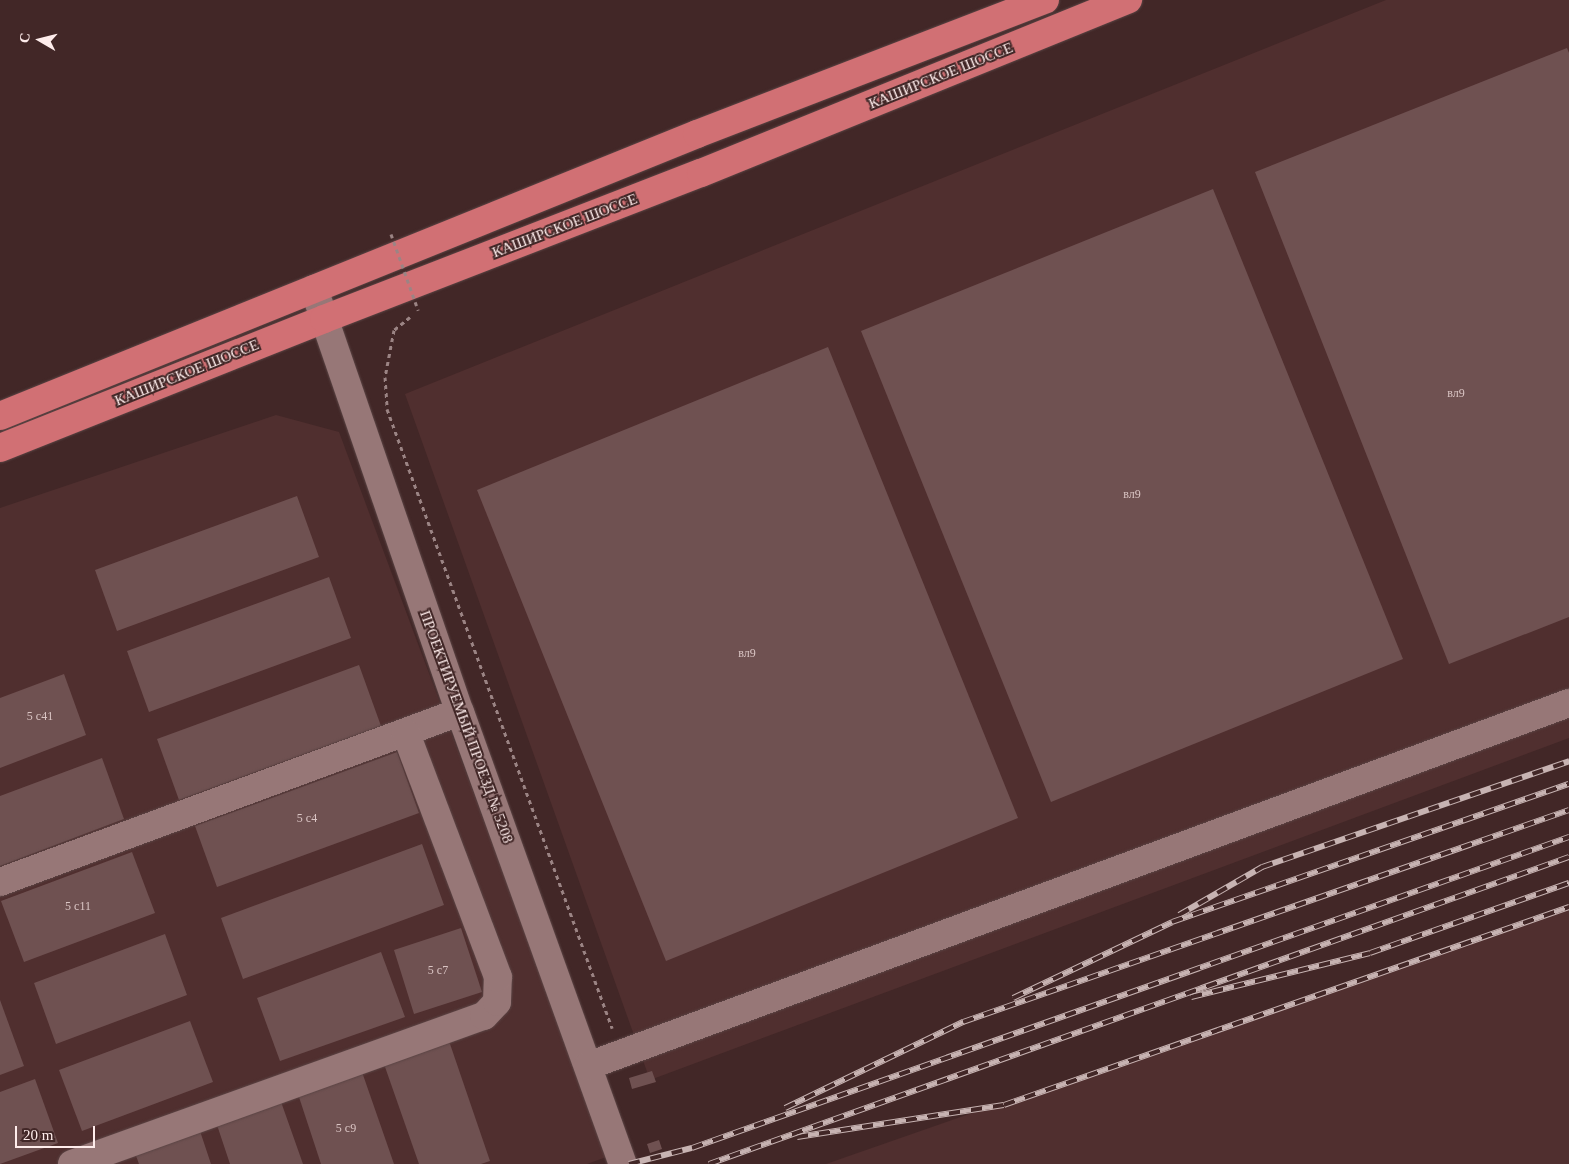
<!DOCTYPE html>
<html>
<head>
<meta charset="utf-8">
<style>
	body { margin:0 }
	#map { position:relative; width:1569px; height:1164px; overflow:hidden; background:#422727; font-family:"Times New Roman",serif }
	div>[style] { position:absolute }
	.built>* { inset:0; background:#502f2f }
	.building>* { inset:0; background:#6f5151 }
	.path>* { height:3px; margin-top:-1.5px; transform-origin:0; background:repeating-linear-gradient(90deg,#9b8484 0 4px,transparent 0 8px) }
	.roads { filter:drop-shadow(0 0 1px #5b4545) drop-shadow(0 0 1px #5b4545) }
	.minor>* { height:28px; margin:-14px; padding:0 14px; transform-origin:14px; border-radius:14px; background:#977777 }
	.major>* { height:28px; margin:-14px; padding:0 14px; transform-origin:14px; border-radius:14px; background:#d17074 }
	.rail>* { height:5.5px; margin-top:-2.75px; transform-origin:0; background:repeating-linear-gradient(90deg,#422727 0 11px,#c7b3b2 0 22px); box-sizing:border-box; border-block:1px solid #c7b3b2 }
	.path-bridge>* { height:3px; margin-top:-1.5px; transform-origin:0; background:repeating-linear-gradient(90deg,#9b8484 0 4px,transparent 0 8px) }
	span { translate:-50% -50%; white-space:nowrap; text-align:center; line-height:1.15; -webkit-text-stroke:4px #422727; paint-order:stroke }
	.number-label { font-size:12px; color:#dac5c4 }
	.number-label span { -webkit-text-stroke-width:0 }
	.street-label { font-size:15px; color:#feeceb }
	.north { position:absolute; left:15px; top:15px; width:50px; height:50px; -webkit-text-stroke:4px #422727; paint-order:stroke; rotate:278deg; font-size:14px; font-weight:700; line-height:20px; text-align:center; color:#feeceb }
	.north::after { content:''; display:block; margin:auto; width:18px; height:22px; background:#feeceb; clip-path:polygon(50% 0,100% 100%,50% 72%,0 100%) }
	.scale { position:absolute; left:15px; top:1126px; width:80px; height:22px; box-sizing:border-box; border:2px solid #feeceb; border-top:0; padding-left:6px; font-size:15px; line-height:18px; white-space:nowrap; color:#feeceb; -webkit-text-stroke:4px #422727; paint-order:stroke }
</style>
</head>
<body>
<div id="map">
	<div class="built">
		<div style="clip-path:polygon(1386px 0,1569px 0,1569px 738px,650px 1080px,405px 394px)"></div>
		<div style="clip-path:polygon(276px 415px,339px 432px,609px 1156px,587px 1164px,0 1164px,0 508px)"></div>
		<div style="clip-path:polygon(1569px 905px,1569px 1164px,826px 1164px)"></div>
	</div>
	<div class="building">
		<div style="clip-path:polygon(1567px 48px,1569px 53px,1569px 617px,1449px 664px,1255px 172px)"></div>
		<div style="clip-path:polygon(1213px 189px,1403px 659px,1051px 802px,861px 331px)"></div>
		<div style="clip-path:polygon(828px 347px,1018px 818px,666px 961px,477px 490px)"></div>
		<div style="clip-path:polygon(297px 496px,319px 557px,117px 631px,95px 570px)"></div>
		<div style="clip-path:polygon(329px 577px,351px 638px,149px 712px,127px 651px)"></div>
		<div style="clip-path:polygon(359px 665px,381px 726px,179px 800px,157px 739px)"></div>
		<div style="clip-path:polygon(64px 674px,86px 735px,0 768px,0 698px)"></div>
		<div style="clip-path:polygon(397px 752px,419px 813px,217px 887px,195px 826px)"></div>
		<div style="clip-path:polygon(102px 758px,124px 819px,0 866px,0 796px)"></div>
		<div style="clip-path:polygon(422px 844px,444px 905px,243px 979px,221px 918px)"></div>
		<div style="clip-path:polygon(132px 852px,155px 913px,24px 962px,1px 901px)"></div>
		<div style="clip-path:polygon(461px 928px,482px 992px,414px 1014px,394px 950px)"></div>
		<div style="clip-path:polygon(165px 934px,187px 995px,56px 1044px,34px 983px)"></div>
		<div style="clip-path:polygon(381px 952px,405px 1017px,280px 1061px,257px 998px)"></div>
		<div style="clip-path:polygon(0 1000px,24px 1066px,0 1075px)"></div>
		<div style="clip-path:polygon(190px 1021px,213px 1082px,82px 1131px,59px 1070px)"></div>
		<div style="clip-path:polygon(449px 1041px,490px 1161px,481px 1164px,419px 1164px,384px 1064px)"></div>
		<div style="clip-path:polygon(652px 1071px,656px 1082px,632px 1089px,629px 1078px)"></div>
		<div style="clip-path:polygon(362px 1072px,394px 1164px,321px 1164px,298px 1094px)"></div>
		<div style="clip-path:polygon(35px 1079px,58px 1143px,0 1164px,0 1092px)"></div>
		<div style="clip-path:polygon(280px 1099px,303px 1164px,230px 1164px,216px 1122px)"></div>
		<div style="clip-path:polygon(200px 1131px,211px 1164px,139px 1164px,135px 1153px)"></div>
		<div style="clip-path:polygon(659px 1140px,662px 1149px,650px 1153px,647px 1144px)"></div>
	</div>
	<div class="path">
		<div style="left:410px;top:317px;width:21px;rotate:141deg"></div>
		<div style="left:394px;top:330px;width:48px;rotate:100.8deg"></div>
		<div style="left:385px;top:377px;width:32px;rotate:86deg"></div>
		<div style="left:387px;top:409px;width:659px;rotate:70.02deg"></div>
	</div>
	<div class="roads">
		<div class="minor">
			<div style="left:314px;top:289px;width:447px;rotate:71deg"></div>
			<div style="left:460px;top:712px;width:480px;rotate:70.2deg"></div>
			<div style="left:0;top:882px;width:490px;rotate:-20.3deg"></div>
			<div style="left:588px;top:1066px;width:1046px;rotate:-20.31deg"></div>
			<div style="left:72px;top:1164px;width:438px;rotate:-19.8deg"></div>
			<div style="left:484px;top:1016px;width:19px;rotate:-47deg"></div>
			<div style="left:497px;top:1002px;width:25px;rotate:-88deg"></div>
			<div style="left:498px;top:977px;width:261px;rotate:-110.7deg"></div>
		</div>
		<div class="major">
			<div style="left:0;top:416px;width:752px;rotate:-22.03deg"></div>
			<div style="left:697px;top:134px;width:373px;rotate:-21.1deg"></div>
			<div style="left:0;top:448px;width:349px;rotate:-21.7deg"></div>
			<div style="left:324px;top:319px;width:404px;rotate:-21.2deg"></div>
			<div style="left:701px;top:173px;width:461px;rotate:-22.1deg"></div>
		</div>
	</div>
	<div class="rail">
		<div style="left:1179px;top:915px;width:96px;rotate:-30deg"></div>
		<div style="left:1262px;top:867px;width:325px;rotate:-19deg"></div>
		<div style="left:1191px;top:997px;width:184px;rotate:-13.8deg"></div>
		<div style="left:1370px;top:953px;width:211px;rotate:-19.4deg"></div>
		<div style="left:1013px;top:998px;width:176px;rotate:-25.5deg"></div>
		<div style="left:1172px;top:922px;width:420px;rotate:-19.2deg"></div>
		<div style="left:785px;top:1108px;width:198px;rotate:-25.8deg"></div>
		<div style="left:963px;top:1022px;width:642px;rotate:-19.28deg"></div>
		<div style="left:797px;top:1137px;width:209px;rotate:-8.8deg"></div>
		<div style="left:1004px;top:1105px;width:599px;rotate:-19.31deg"></div>
		<div style="left:629px;top:1164px;width:65px;rotate:-14.3deg"></div>
		<div style="left:692px;top:1148px;width:931px;rotate:-19.53deg"></div>
		<div style="left:709px;top:1164px;width:913px;rotate:-19.65deg"></div>
	</div>
	<div class="path-bridge">
		<div style="left:391px;top:234px;width:81px;rotate:70.4deg"></div>
	</div>
	<div class="number-label">
		<span style="left:1456px;top:394px">вл9</span>
		<span style="left:1132px;top:495px">вл9</span>
		<span style="left:747px;top:654px">вл9</span>
		<span style="left:40px;top:717px">5 с41</span>
		<span style="left:307px;top:819px">5 с4</span>
		<span style="left:78px;top:907px">5 с11</span>
		<span style="left:438px;top:971px">5 с7</span>
		<span style="left:346px;top:1129px">5 с9</span>
	</div>
	<div class="street-label">
		<span style="left:941px;top:76px;rotate:-22deg">КАШИРСКОЕ ШОССЕ</span>
		<span style="left:565px;top:226px;rotate:-21deg">КАШИРСКОЕ ШОССЕ</span>
		<span style="left:187px;top:373px;rotate:-22deg">КАШИРСКОЕ ШОССЕ</span>
		<span style="left:466px;top:727px;rotate:70deg">ПРОЕКТИРУЕМЫЙ ПРОЕЗД № 5208</span>
	</div>
	<div class="north">С</div>
	<div class="scale">20 m</div>
</div>
</body>
</html>
